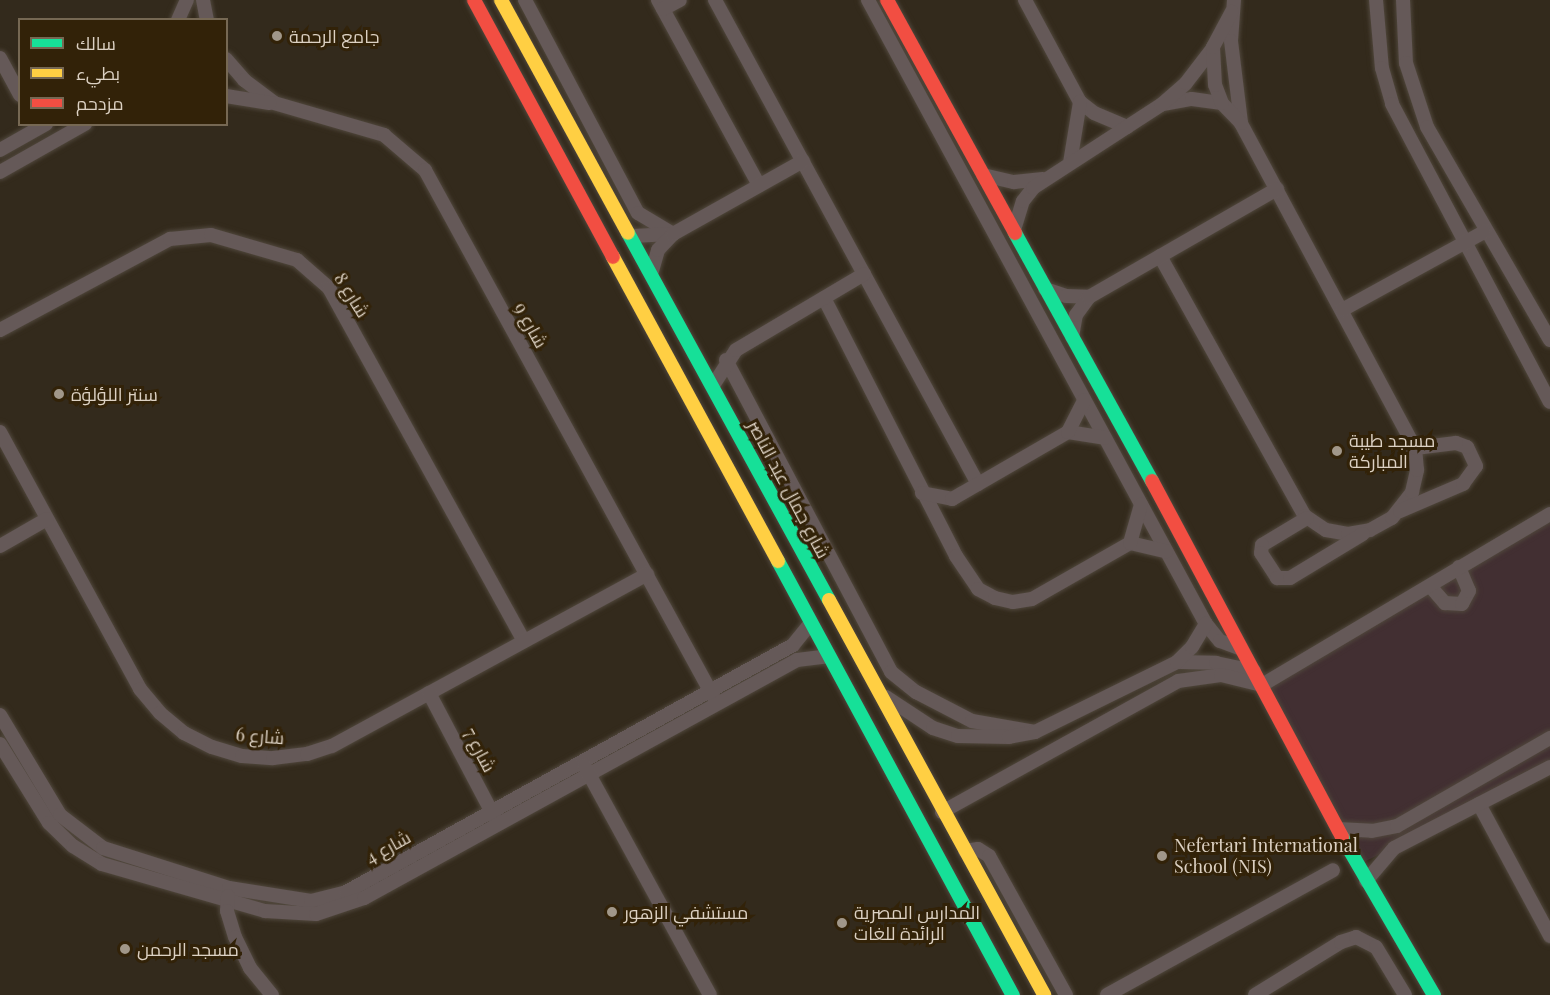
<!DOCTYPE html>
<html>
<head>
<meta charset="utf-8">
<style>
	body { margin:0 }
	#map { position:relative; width:1550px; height:995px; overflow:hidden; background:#332a1c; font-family:"Playfair Display",Cairo,serif }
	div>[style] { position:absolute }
	.commercial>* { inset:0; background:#422f32 }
	.roads { filter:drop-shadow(0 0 2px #50473c) drop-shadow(0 0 2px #50473c) }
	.street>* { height:14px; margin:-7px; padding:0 7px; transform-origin:7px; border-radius:7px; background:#655958 }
	.fast>* { height:14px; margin:-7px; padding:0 7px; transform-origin:7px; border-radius:7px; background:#16e098 }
	.slow>* { height:14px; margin:-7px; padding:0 7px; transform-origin:7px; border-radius:7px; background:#ffcf43 }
	.jam>* { height:14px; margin:-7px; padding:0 7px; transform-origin:7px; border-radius:7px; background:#f24e42 }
	.dots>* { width:16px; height:16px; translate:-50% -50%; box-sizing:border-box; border:3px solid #322208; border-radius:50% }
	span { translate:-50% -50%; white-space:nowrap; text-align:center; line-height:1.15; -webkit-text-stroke:6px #322208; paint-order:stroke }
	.poi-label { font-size:18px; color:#dcd1c3 }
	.left { translate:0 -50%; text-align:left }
	.street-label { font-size:18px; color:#dcd1c3 }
	.legend { position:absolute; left:18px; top:18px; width:210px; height:108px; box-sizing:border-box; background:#322208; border:2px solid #766853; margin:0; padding:8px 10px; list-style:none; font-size:18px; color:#dcd1c3 }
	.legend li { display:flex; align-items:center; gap:12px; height:30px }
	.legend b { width:30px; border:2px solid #766853 }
</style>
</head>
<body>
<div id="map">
	<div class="commercial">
		<div style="clip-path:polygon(1550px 520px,1550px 769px,1360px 864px,1262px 685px)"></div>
	</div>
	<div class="roads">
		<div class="street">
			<div style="left:203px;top:0;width:20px;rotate:79deg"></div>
			<div style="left:525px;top:0;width:241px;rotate:62.1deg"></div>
			<div style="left:638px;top:213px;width:41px;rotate:31deg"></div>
			<div style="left:658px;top:0;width:211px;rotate:61.4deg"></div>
			<div style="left:715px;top:0;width:551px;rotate:61.48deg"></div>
			<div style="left:868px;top:0;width:710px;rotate:61.56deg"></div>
			<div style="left:1206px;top:624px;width:22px;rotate:51deg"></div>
			<div style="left:1220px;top:641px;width:20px;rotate:20deg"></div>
			<div style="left:1025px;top:0;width:116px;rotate:61.7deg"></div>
			<div style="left:1080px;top:102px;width:18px;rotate:38deg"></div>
			<div style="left:1094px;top:113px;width:36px;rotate:23deg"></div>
			<div style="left:1234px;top:0;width:41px;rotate:94.2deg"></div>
			<div style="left:1231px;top:41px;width:83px;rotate:83deg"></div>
			<div style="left:1376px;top:0;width:68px;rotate:85deg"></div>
			<div style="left:1382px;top:68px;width:37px;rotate:74deg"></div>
			<div style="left:1392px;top:104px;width:337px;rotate:62.1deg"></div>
			<div style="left:1403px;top:0;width:63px;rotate:87.3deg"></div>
			<div style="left:1406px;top:63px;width:67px;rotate:71.8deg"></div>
			<div style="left:1427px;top:127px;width:246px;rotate:60deg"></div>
			<div style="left:663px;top:9px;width:19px;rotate:-28deg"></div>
			<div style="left:178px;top:20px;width:22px;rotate:-66deg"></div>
			<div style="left:0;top:58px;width:42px;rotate:61.6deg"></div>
			<div style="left:226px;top:59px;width:28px;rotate:49deg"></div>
			<div style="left:244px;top:80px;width:38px;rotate:37deg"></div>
			<div style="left:274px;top:103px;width:115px;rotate:16.2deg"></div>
			<div style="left:384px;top:135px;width:54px;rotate:40.5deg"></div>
			<div style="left:425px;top:170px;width:600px;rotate:61.3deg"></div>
			<div style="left:226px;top:96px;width:44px;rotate:9.2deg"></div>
			<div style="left:1163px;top:104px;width:29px;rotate:-10deg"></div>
			<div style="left:1192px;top:99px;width:30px;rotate:8deg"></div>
			<div style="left:0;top:150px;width:53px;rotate:-29.5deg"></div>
			<div style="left:1070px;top:163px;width:62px;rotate:-80.7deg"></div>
			<div style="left:0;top:172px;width:98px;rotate:-29.5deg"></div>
			<div style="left:983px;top:175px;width:32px;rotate:13deg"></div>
			<div style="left:1014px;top:182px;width:29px;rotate:-6deg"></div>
			<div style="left:1014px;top:230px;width:30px;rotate:-73deg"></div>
			<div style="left:1023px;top:201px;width:16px;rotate:-52deg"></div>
			<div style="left:1033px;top:188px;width:153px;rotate:-33deg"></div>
			<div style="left:1161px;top:105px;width:33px;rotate:-41deg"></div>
			<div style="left:1186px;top:83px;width:44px;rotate:-52.4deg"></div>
			<div style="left:633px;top:236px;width:38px;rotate:-3deg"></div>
			<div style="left:1160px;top:256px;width:298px;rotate:60.9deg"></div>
			<div style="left:1305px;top:516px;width:25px;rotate:34deg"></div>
			<div style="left:1326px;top:530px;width:22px;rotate:10deg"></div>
			<div style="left:1348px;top:534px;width:22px;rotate:-10deg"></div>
			<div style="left:1370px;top:530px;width:25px;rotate:-29deg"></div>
			<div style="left:1392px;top:518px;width:33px;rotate:-52deg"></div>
			<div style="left:1412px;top:492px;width:23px;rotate:-77deg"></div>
			<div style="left:1417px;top:470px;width:22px;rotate:-95deg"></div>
			<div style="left:1415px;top:448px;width:369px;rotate:-118.2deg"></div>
			<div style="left:1241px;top:123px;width:28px;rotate:-134deg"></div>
			<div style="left:1222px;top:103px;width:19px;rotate:-111deg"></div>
			<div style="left:1215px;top:85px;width:38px;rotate:-93deg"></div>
			<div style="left:1213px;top:47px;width:40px;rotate:-62deg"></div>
			<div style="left:652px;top:271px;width:22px;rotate:-74deg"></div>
			<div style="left:658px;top:250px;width:22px;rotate:-47deg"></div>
			<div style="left:673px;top:234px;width:149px;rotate:-29.3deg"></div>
			<div style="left:1045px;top:289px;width:22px;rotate:18deg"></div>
			<div style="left:1066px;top:296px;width:23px;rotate:2deg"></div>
			<div style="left:824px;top:298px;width:290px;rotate:62.9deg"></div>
			<div style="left:956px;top:556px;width:40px;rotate:56deg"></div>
			<div style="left:978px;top:589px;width:19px;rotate:28deg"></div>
			<div style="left:995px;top:598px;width:18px;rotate:13deg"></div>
			<div style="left:1013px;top:602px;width:19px;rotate:-9deg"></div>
			<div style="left:1032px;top:599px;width:113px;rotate:-29.7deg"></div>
			<div style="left:1130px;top:543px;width:37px;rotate:13deg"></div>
			<div style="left:1342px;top:310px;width:162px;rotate:-28.8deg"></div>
			<div style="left:0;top:330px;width:193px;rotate:-28.2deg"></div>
			<div style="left:170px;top:239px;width:41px;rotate:-5.6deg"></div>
			<div style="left:211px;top:235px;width:90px;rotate:16.2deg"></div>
			<div style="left:297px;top:260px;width:43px;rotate:41.2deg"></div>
			<div style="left:329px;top:288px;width:403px;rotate:61.1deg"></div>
			<div style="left:1072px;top:337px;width:22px;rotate:-80deg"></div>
			<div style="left:1076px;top:315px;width:22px;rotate:-54deg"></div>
			<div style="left:1089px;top:297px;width:217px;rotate:-29.9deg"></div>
			<div style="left:726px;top:360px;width:353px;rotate:62.1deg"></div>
			<div style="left:891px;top:672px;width:32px;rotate:39deg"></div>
			<div style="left:916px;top:692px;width:63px;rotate:27.4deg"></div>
			<div style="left:972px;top:721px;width:64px;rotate:9.9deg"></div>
			<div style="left:714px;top:384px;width:40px;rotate:-57.1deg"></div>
			<div style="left:736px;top:350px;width:149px;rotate:-30.7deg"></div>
			<div style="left:0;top:432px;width:293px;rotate:61.4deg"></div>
			<div style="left:140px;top:689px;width:31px;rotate:50deg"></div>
			<div style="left:160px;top:713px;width:31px;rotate:40deg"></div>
			<div style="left:184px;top:733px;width:31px;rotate:27deg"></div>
			<div style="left:212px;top:747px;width:31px;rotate:17deg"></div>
			<div style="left:242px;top:756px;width:31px;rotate:4deg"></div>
			<div style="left:273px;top:758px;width:34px;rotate:-7deg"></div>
			<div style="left:307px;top:754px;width:26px;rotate:-18deg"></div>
			<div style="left:332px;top:746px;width:359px;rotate:-28.6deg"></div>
			<div style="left:1068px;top:432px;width:37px;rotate:9deg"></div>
			<div style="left:922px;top:493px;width:31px;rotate:11deg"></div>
			<div style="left:952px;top:499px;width:134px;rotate:-30deg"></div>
			<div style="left:1068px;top:432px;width:36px;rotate:-63deg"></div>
			<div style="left:1400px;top:511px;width:69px;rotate:-23.2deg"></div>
			<div style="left:1463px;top:484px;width:22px;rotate:-54deg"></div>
			<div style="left:1476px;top:466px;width:21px;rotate:-115deg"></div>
			<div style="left:1467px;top:447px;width:12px;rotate:-160deg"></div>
			<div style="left:1456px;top:443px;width:41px;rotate:173deg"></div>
			<div style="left:1307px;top:518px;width:52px;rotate:149deg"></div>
			<div style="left:1262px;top:545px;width:8px;rotate:97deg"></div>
			<div style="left:1261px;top:553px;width:30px;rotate:57deg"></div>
			<div style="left:1277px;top:578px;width:13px"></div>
			<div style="left:1290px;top:578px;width:85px;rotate:-31.1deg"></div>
			<div style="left:1130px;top:543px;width:40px;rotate:-74deg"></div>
			<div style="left:0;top:546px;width:54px;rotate:-29.9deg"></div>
			<div style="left:1430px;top:586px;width:23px;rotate:49deg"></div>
			<div style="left:1445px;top:603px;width:17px;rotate:3deg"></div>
			<div style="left:1462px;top:604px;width:15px;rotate:-62deg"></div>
			<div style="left:1469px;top:591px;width:26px;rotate:-113deg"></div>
			<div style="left:1177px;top:662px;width:39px;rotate:1deg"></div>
			<div style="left:1216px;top:663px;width:39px;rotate:12deg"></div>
			<div style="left:429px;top:693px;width:141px;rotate:62.2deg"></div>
			<div style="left:886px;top:697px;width:56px;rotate:33.4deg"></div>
			<div style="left:933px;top:728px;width:26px;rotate:18deg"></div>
			<div style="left:958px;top:736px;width:51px;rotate:1.1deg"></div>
			<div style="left:1009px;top:737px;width:26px;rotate:-11deg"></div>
			<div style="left:1035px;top:732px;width:158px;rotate:-26.2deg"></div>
			<div style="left:1177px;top:662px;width:21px;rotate:-45deg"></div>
			<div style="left:1192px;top:647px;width:27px;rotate:-59deg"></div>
			<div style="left:0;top:715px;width:117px;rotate:59deg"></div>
			<div style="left:60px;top:815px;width:54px;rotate:37.5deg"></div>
			<div style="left:103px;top:848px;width:132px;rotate:17.6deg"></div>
			<div style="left:229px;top:888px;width:83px;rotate:9deg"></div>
			<div style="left:311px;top:901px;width:36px;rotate:-14deg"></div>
			<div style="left:346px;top:892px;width:511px;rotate:-28.92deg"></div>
			<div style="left:793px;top:645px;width:28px;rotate:-51deg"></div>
			<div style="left:0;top:744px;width:93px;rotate:58.2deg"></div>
			<div style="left:49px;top:823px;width:33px;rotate:44deg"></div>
			<div style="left:73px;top:846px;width:34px;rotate:32deg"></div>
			<div style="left:102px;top:864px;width:170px;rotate:16.1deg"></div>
			<div style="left:265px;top:911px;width:51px;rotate:3.4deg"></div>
			<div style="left:316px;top:914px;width:51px;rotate:-18.4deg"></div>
			<div style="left:364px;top:898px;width:494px;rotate:-28.8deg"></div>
			<div style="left:797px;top:660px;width:31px;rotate:-7deg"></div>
			<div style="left:584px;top:765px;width:262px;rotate:61.3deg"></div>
			<div style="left:1479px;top:804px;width:150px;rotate:61.7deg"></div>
			<div style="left:942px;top:812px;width:270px;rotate:-29deg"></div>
			<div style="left:1178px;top:681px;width:43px;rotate:-7.9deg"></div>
			<div style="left:1221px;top:675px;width:42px;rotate:13.7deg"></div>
			<div style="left:1262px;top:685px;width:335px;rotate:-30.7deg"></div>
			<div style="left:1338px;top:829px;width:34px;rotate:3deg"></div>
			<div style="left:1372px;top:831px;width:25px;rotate:-11deg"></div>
			<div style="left:1397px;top:826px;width:177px;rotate:-29.9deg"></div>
			<div style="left:965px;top:851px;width:13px;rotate:-9deg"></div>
			<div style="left:978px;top:849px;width:13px;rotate:32deg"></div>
			<div style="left:989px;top:856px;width:159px;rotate:61deg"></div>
			<div style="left:1366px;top:881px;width:43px;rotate:-49.7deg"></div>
			<div style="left:1394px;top:848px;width:176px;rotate:-27.4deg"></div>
			<div style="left:228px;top:896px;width:15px;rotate:94deg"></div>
			<div style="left:227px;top:911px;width:27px;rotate:73deg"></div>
			<div style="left:235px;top:937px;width:34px;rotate:64deg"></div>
			<div style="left:250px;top:968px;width:35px;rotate:51deg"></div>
			<div style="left:1107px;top:995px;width:258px;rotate:-28.9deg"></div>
			<div style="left:1255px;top:995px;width:101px;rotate:-31.6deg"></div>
			<div style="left:1341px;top:942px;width:16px;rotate:-18deg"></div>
			<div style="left:1356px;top:937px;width:22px;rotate:27deg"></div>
			<div style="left:1376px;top:947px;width:56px;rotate:58.9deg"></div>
		</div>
		<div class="fast">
			<div style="left:628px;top:233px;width:418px;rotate:61.3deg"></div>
			<div style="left:1015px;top:233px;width:283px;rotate:61.1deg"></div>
			<div style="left:778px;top:561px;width:494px;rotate:61.6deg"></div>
			<div style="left:1342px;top:837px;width:183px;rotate:59.8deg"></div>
		</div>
		<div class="slow">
			<div style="left:501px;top:0;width:265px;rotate:61.4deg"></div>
			<div style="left:613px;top:257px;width:346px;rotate:61.5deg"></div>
			<div style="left:829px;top:600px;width:450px;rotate:61.4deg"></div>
		</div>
		<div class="jam">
			<div style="left:474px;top:0;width:292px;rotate:61.6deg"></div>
			<div style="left:887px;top:0;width:266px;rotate:61.2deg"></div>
			<div style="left:1152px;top:481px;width:404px;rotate:61.9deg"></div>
		</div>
	</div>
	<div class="dots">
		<div style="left:277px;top:36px;background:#a19789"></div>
		<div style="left:59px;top:394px;background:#a19789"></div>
		<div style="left:1337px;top:451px;background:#a19789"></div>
		<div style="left:1162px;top:856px;background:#a19789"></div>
		<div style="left:612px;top:912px;background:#a19789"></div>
		<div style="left:842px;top:923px;background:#a19789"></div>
		<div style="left:125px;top:949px;background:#a19789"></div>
	</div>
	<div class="poi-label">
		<span class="left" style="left:289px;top:36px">جامع الرحمة</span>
		<span class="left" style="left:71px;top:394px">سنتر اللؤلؤة</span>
		<span class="left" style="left:1349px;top:451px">مسجد طيبة<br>المباركة</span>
		<span class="left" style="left:1174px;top:856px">Nefertari International<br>School (NIS)</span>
		<span class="left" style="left:624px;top:912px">مستشفي الزهور</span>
		<span class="left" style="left:854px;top:923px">المدارس المصرية<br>الرائدة للغات</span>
		<span class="left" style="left:137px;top:949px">مسجد الرحمن</span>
	</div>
	<div class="street-label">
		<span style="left:352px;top:295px;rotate:58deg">شارع 8</span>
		<span style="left:531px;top:325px;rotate:61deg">شارع 9</span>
		<span style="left:789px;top:489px;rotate:62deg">شارع جمال عبد الناصر</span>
		<span style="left:260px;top:736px;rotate:4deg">شارع 6</span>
		<span style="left:480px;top:750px;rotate:62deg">شارع 7</span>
		<span style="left:388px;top:847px;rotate:-29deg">شارع 4</span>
	</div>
	<ul class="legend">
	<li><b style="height:8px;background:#16e098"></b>سالك</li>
	<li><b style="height:8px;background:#ffcf43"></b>بطيء</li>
	<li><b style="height:8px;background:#f24e42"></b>مزدحم</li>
	</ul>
</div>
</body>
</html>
